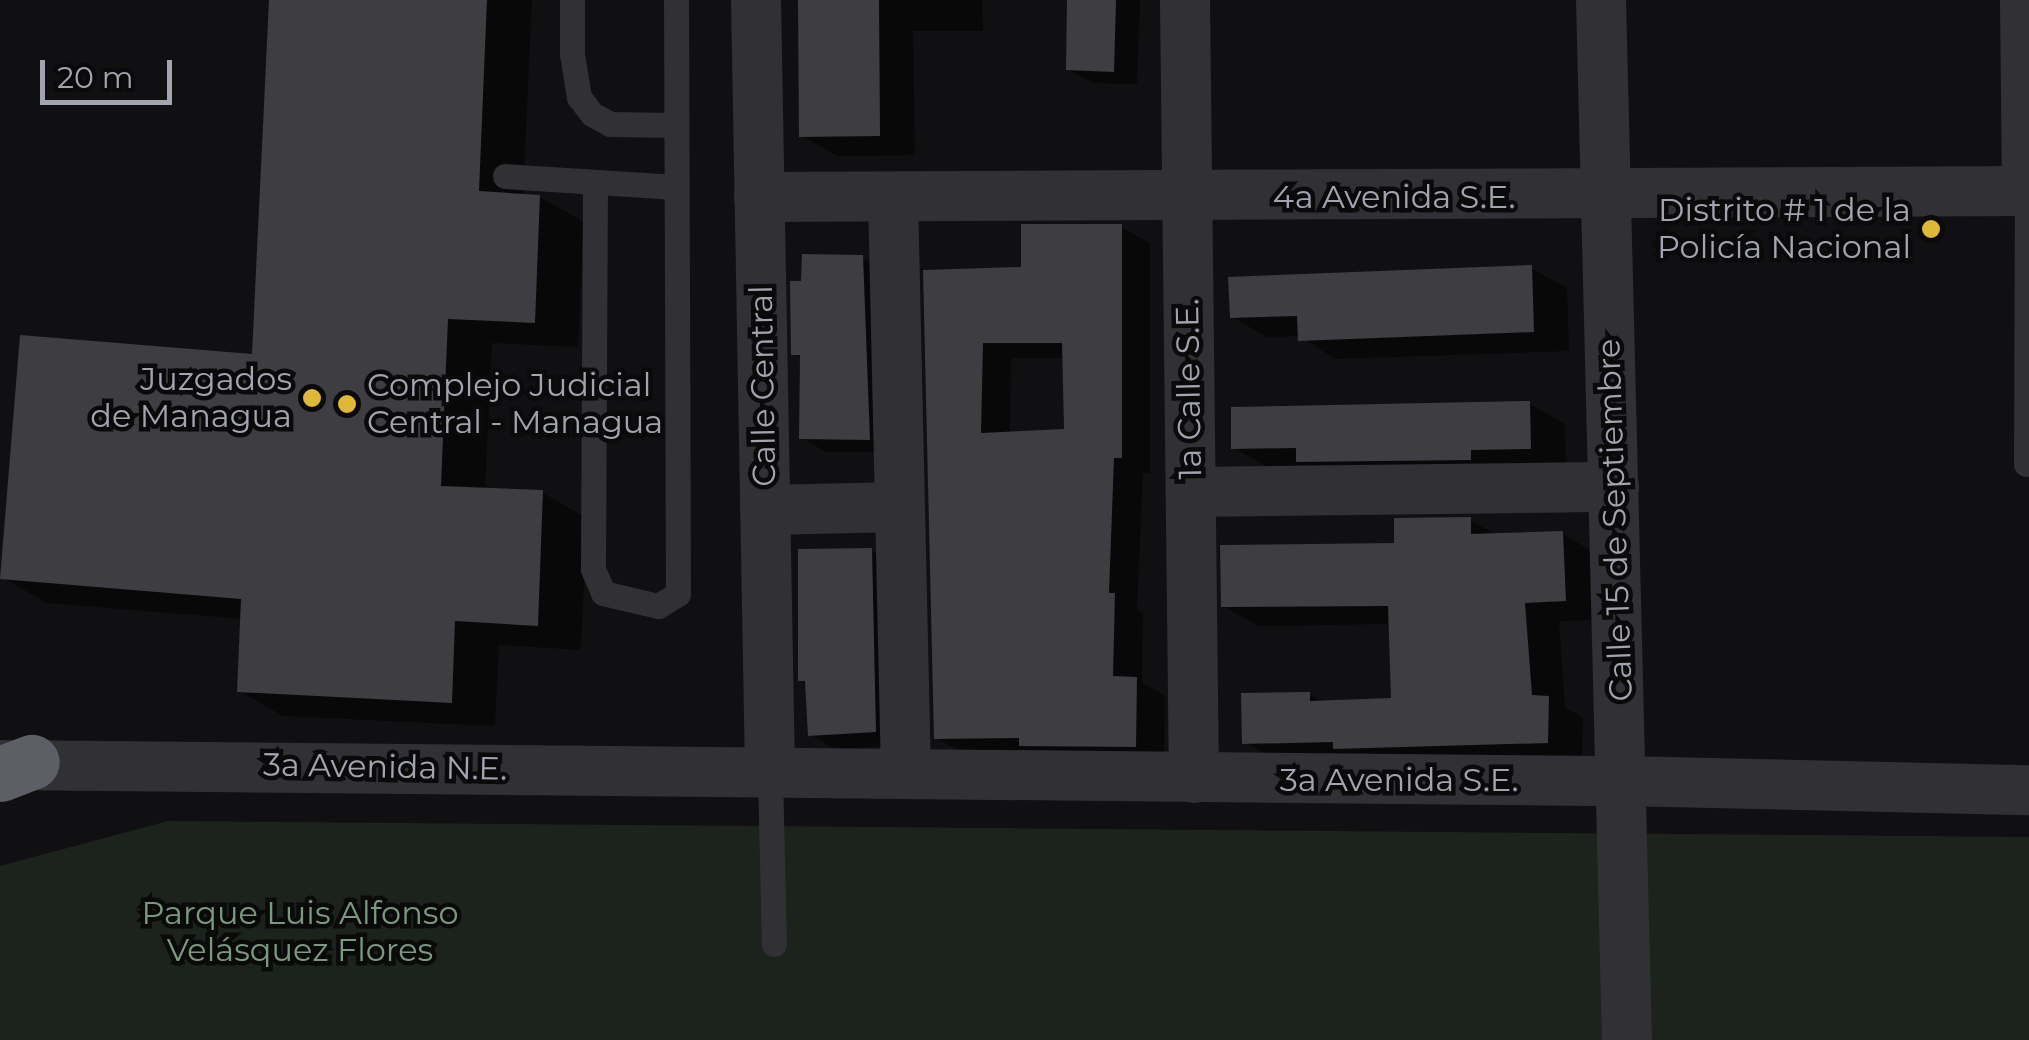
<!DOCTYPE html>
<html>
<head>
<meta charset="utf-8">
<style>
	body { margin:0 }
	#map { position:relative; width:2029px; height:1040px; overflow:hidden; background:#100f11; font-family:Montserrat,sans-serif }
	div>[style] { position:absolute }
	.green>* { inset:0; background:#1c231d }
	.shadow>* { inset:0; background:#0007 }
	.building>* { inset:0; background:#3e3e42 }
	.lane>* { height:25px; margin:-12.5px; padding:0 12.5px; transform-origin:12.5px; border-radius:12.5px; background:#313135 }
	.street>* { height:50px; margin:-25px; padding:0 25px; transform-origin:25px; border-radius:25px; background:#313135 }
	.highway>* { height:55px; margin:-27.5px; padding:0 27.5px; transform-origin:27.5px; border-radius:27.5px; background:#5d5f66 }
	.dots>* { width:28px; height:28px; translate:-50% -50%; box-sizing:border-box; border:5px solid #0b0a0b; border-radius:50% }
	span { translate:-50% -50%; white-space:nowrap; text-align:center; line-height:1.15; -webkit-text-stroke:9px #0b0a0b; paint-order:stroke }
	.street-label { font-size:32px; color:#a2a5b0 }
	.poi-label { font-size:32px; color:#a2a5b0 }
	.right { translate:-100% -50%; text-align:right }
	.left { translate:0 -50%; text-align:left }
	.park-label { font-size:32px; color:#7a9a7f }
	.scale { position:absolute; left:40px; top:60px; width:132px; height:45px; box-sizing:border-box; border:5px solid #a2a5b0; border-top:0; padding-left:12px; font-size:30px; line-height:35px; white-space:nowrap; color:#a2a5b0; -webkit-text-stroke:8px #0b0a0b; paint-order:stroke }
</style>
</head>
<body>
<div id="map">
	<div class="green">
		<div style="clip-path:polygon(168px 821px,2029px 837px,2029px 1040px,0 1040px,0 866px)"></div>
	</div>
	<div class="shadow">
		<div style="clip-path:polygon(271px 0,532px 0,523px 196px,540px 197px,584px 222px,578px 347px,492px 343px,485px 490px,543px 493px,587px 518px,581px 650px,499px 645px,495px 726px,283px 716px,239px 691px,243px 619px,47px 603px,3px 578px,255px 357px)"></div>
		<div style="clip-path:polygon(801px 0,982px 0,983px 31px,913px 31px,915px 155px,837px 156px,802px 136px)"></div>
		<div style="clip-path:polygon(1070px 0,1140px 0,1137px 84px,1093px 83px,1068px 69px)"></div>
		<div style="clip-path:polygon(evenodd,1121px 227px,1150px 243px,1150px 473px,1143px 473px,1137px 609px,1143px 613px,1142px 682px,1165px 696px,1164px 763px,965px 754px,936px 738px,926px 273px,1024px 269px,1121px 227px,1011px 358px,1065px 358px,1067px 431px,1010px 434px,1011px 358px)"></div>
		<div style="clip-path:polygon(862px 258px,887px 272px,893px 452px,826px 452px,802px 438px,803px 359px,794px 353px)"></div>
		<div style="clip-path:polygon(1531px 268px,1567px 288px,1569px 351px,1335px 359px,1300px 336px,1267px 337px,1232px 317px)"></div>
		<div style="clip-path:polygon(1530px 404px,1565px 424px,1566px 468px,1269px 468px,1234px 448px)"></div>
		<div style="clip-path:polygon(1470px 520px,1498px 536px,1563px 534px,1597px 554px,1599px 620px,1559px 621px,1565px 707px,1583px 718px,1582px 761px,1279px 762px,1245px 742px,1309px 694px,1325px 703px,1394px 701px,1391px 624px,1258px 626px,1223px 606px)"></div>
		<div style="clip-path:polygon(871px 551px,896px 565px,900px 745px,834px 749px,810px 734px,807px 684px,800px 680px)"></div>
	</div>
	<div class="building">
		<div style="clip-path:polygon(269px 0,487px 0,479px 191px,540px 195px,535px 323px,448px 319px,441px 486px,543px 490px,538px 626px,455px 621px,452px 703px,237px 692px,241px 599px,0 579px,20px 335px,252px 354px)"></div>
		<div style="clip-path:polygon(798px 0,879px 0,880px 136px,799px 137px)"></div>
		<div style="clip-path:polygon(1067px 0,1116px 0,1114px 72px,1066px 70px)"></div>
		<div style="clip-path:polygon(evenodd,1021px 224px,1122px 224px,1122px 458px,1114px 458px,1109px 593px,1115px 593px,1113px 676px,1137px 677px,1136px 747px,1019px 746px,1019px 738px,934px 739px,923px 270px,1021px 267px,1021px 224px,983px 343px,1062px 343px,1064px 429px,981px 433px,983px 343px)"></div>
		<div style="clip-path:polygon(802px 254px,863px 255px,870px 440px,799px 439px,800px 355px,791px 355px,790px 281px,801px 281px)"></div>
		<div style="clip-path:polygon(1532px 265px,1534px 332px,1298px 341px,1297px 316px,1230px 318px,1228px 277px)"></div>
		<div style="clip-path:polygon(1530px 401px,1531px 449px,1471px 450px,1471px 460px,1296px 462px,1296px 448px,1231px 449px,1231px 407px)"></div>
		<div style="clip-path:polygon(1471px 517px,1471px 534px,1563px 531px,1566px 601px,1525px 603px,1532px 695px,1549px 696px,1548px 743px,1333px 749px,1333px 742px,1242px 744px,1241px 693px,1310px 692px,1310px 701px,1391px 698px,1388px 606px,1221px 607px,1220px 545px,1394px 543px,1394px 518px)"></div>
		<div style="clip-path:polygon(872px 548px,876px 732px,808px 736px,805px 681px,798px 681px,798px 549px)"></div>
	</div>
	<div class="lane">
		<div style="left:572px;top:0;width:54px;rotate:90deg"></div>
		<div style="left:572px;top:54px;width:44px;rotate:80.8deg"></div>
		<div style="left:579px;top:97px;width:21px;rotate:53deg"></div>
		<div style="left:592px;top:114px;width:21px;rotate:29deg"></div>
		<div style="left:610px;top:124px;width:66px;rotate:0.9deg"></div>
		<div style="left:505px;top:176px;width:171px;rotate:3.7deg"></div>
		<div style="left:595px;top:182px;width:387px;rotate:90.3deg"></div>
		<div style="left:593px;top:569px;width:26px;rotate:67deg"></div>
		<div style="left:603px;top:593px;width:57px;rotate:13.3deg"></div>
		<div style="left:658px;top:606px;width:23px;rotate:-31deg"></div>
		<div style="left:678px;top:594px;width:594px;rotate:-90.19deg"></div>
		<div style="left:2026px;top:464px;width:273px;rotate:-89.8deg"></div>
		<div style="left:770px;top:772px;width:172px;rotate:88.7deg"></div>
	</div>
	<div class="street">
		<div style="left:756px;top:0;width:772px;rotate:88.96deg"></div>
		<div style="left:1185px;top:0;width:778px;rotate:89.34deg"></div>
		<div style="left:1601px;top:0;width:1040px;rotate:88.57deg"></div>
		<div style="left:2025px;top:0;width:191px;rotate:89.4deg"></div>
		<div style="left:759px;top:197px;width:1270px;rotate:-0.27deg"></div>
		<div style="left:893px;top:197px;width:577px;rotate:88.71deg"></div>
		<div style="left:1191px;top:492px;width:423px;rotate:-0.7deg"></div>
		<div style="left:765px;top:510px;width:135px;rotate:-1.3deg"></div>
		<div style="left:0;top:765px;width:1622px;rotate:0.57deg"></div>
		<div style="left:1622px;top:781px;width:407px;rotate:1.3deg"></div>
	</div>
	<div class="highway">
		<div style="left:0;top:774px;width:34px;rotate:-21deg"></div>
	</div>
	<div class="dots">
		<div style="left:1931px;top:229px;background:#dfb739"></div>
		<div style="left:312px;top:398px;background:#dfb739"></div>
		<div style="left:347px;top:404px;background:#dfb739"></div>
	</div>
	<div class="street-label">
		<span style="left:1394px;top:197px">4a Avenida S.E.</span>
		<span style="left:763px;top:386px;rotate:-91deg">Calle Central</span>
		<span style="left:1189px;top:389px;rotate:-91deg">1a Calle S.E.</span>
		<span style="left:1615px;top:520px;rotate:-92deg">Calle 15 de Septiembre</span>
		<span style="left:385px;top:767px;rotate:1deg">3a Avenida N.E.</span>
		<span style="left:1399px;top:780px">3a Avenida S.E.</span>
	</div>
	<div class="poi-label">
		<span class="right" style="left:1911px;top:229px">Distrito # 1 de la<br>Policía Nacional</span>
		<span class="right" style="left:292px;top:398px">Juzgados<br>de Managua</span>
		<span class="left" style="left:367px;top:404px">Complejo Judicial<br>Central - Managua</span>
	</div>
	<div class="park-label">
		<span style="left:300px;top:932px">Parque Luis Alfonso<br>Velásquez Flores</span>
	</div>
	<div class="scale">20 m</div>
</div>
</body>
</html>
